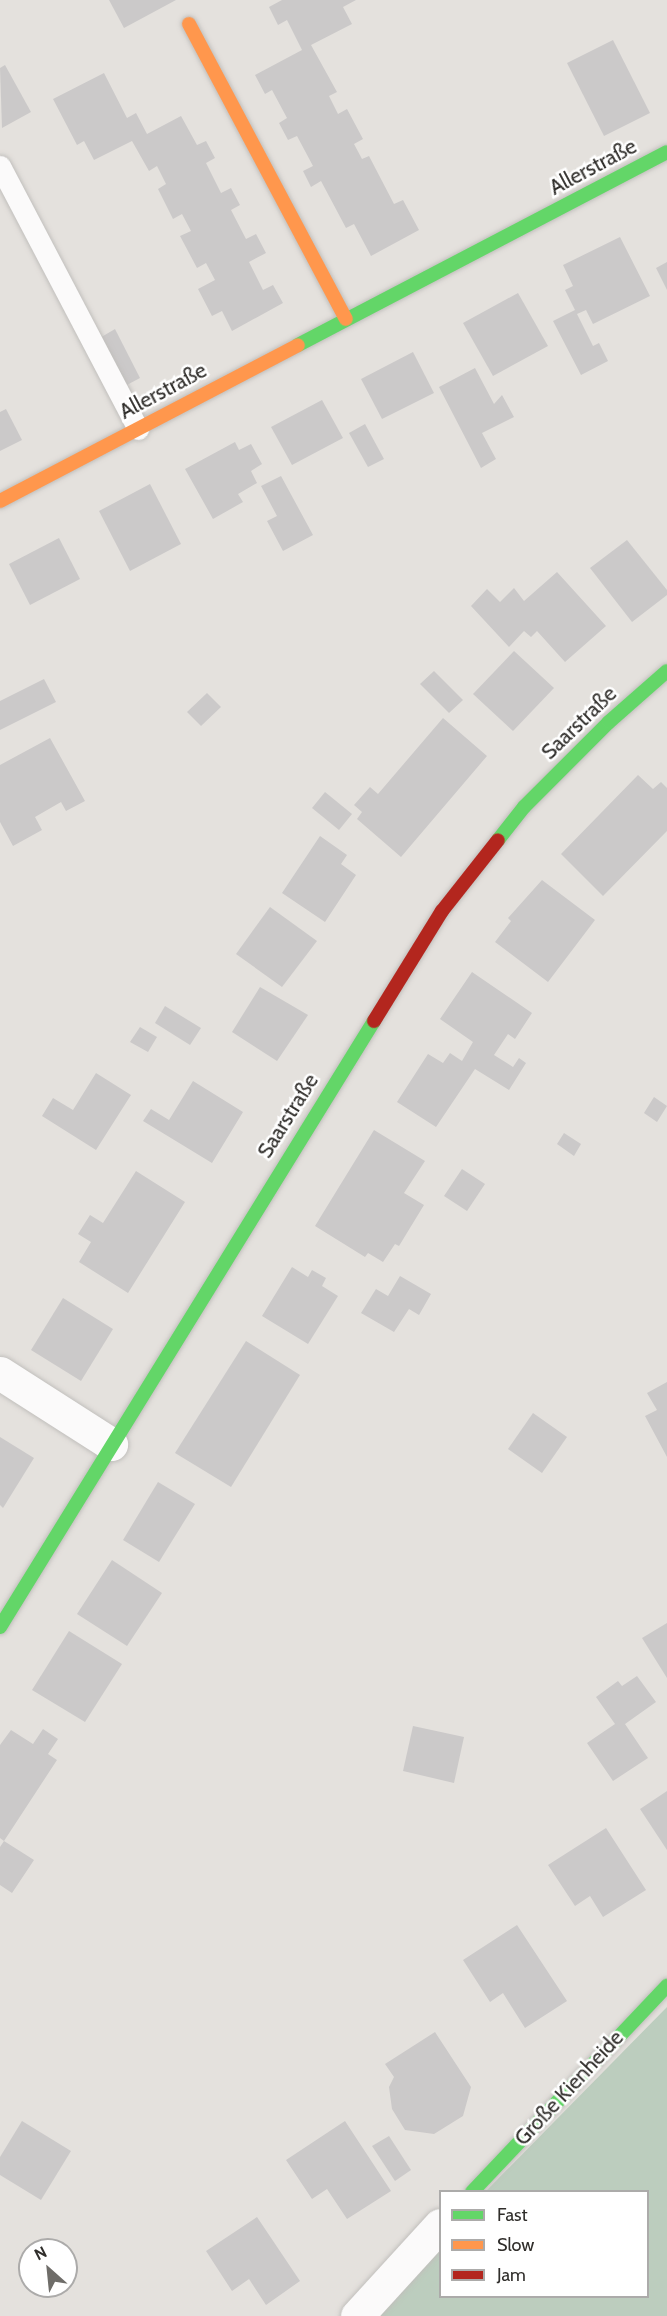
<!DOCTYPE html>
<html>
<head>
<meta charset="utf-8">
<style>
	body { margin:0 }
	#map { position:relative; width:667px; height:2316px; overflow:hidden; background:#e4e1dd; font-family:Cabin,sans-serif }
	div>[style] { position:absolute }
	.green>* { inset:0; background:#bccdbe }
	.building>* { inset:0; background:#cbc9c9 }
	.roads { filter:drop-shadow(0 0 2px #c1bfbc) drop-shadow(0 0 2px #c1bfbc) }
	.lane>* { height:21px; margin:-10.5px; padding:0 10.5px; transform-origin:10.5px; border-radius:10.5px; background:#fbfafa }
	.street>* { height:33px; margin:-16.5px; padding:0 16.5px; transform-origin:16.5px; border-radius:16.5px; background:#fbfafa }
	.fast>* { height:14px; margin:-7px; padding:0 7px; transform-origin:7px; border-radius:7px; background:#63d668 }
	.slow>* { height:14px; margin:-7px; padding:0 7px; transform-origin:7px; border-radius:7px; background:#ff974d }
	.jam>* { height:14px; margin:-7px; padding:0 7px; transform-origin:7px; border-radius:7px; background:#b3261e }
	span { translate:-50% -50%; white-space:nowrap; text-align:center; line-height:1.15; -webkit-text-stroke:5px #fff; paint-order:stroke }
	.street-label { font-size:21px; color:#302e2b }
	.legend { position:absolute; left:439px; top:2190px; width:210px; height:108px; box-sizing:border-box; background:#fff; border:2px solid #acabaa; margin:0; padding:8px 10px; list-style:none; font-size:18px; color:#302e2b }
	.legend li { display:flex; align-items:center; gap:12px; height:30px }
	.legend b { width:30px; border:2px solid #acabaa }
	.north { position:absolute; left:18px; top:2238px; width:60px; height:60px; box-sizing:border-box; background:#fff; border:2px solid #acabaa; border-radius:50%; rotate:333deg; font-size:16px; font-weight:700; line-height:24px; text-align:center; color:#302e2b }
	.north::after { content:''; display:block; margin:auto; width:21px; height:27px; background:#6f6d69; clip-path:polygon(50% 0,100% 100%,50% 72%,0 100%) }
</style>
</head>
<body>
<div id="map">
	<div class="green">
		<div style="clip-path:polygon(667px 2007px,667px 2316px,372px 2316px,440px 2241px,440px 2296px,648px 2296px,648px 2192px,486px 2191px)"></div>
	</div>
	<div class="building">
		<div style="clip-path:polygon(109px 0,176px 0,124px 28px)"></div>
		<div style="clip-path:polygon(282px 0,356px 0,343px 7px,352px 24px,311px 45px,337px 92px,329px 96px,338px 114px,347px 109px,363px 139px,354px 144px,362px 159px,369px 156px,394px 204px,403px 200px,419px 230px,371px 256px,354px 224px,346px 228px,321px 181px,311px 187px,303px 171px,313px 166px,297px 136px,288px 140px,279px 123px,287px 118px,272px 90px,265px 94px,255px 75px,302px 50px,287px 20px,278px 25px,269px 7px)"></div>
		<div style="clip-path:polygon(613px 40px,650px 113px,604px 136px,567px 63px)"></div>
		<div style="clip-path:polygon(5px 65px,31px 112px,2px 128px,0 68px)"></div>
		<div style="clip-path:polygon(104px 73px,127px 118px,136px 113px,147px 134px,181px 116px,197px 145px,206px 141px,215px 158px,206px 163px,221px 193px,231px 188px,240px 205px,231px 210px,246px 239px,256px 234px,266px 253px,249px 262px,263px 290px,273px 285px,283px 303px,232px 331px,222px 311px,212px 316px,198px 289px,215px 280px,206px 263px,197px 268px,180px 236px,191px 231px,182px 214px,173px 219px,158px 189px,166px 184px,157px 166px,149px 171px,132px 141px,94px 160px,84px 141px,77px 145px,53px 99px)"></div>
		<div style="clip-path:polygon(620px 237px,650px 296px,593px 324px,586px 310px,577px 314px,593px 346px,599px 343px,608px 361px,581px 375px,553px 321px,575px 310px,565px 290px,573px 286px,563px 265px)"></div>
		<div style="clip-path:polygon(667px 262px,667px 290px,656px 268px)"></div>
		<div style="clip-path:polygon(518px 293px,548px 346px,493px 376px,463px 323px)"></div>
		<div style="clip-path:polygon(115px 329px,140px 378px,123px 387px,98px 339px)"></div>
		<div style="clip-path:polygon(413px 352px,434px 393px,382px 419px,361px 379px)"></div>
		<div style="clip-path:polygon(475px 368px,494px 404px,502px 395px,514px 417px,482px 433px,496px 459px,481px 468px,439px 387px)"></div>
		<div style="clip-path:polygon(322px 400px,343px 438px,292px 465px,271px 427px)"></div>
		<div style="clip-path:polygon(6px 409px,22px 440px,0 451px,0 412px)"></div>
		<div style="clip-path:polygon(365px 424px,384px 459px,368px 467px,349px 433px)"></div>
		<div style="clip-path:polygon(235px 442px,239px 450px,251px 444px,262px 464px,251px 471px,257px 483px,238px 494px,243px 502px,213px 519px,185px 469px)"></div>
		<div style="clip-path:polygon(281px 476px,313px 535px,283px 551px,267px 521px,277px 516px,261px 486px)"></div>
		<div style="clip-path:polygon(150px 484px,181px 544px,130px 571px,99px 511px)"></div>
		<div style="clip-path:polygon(59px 538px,80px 579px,30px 605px,9px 564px)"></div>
		<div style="clip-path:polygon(627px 540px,667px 590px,667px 595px,632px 622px,590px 568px)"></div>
		<div style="clip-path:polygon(557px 572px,606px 626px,565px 662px,537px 631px,531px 637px,524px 631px,509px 647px,471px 606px,487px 589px,500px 602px,514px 588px,524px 601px)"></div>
		<div style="clip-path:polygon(514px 651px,554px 688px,513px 731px,473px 694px)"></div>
		<div style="clip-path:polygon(434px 671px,463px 700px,449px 713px,420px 684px)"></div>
		<div style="clip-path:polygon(44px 679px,56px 702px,0 730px,0 701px)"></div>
		<div style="clip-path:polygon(207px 693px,221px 707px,201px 726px,187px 712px)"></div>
		<div style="clip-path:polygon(443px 718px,487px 756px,401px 857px,357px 819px,362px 812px,354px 805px,370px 787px,378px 794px)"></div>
		<div style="clip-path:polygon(50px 738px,85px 801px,66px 811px,61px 802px,35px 817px,42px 830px,13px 846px,0 822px,0 765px)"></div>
		<div style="clip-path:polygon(638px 775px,653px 789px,661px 782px,667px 788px,667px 831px,603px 896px,561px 854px)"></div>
		<div style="clip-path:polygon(325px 792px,352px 814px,339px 830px,312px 808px)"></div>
		<div style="clip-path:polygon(320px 836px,347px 855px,341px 864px,356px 875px,325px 922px,282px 893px)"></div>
		<div style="clip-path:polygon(542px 880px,595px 920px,548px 982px,495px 942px,511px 921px,508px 918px)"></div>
		<div style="clip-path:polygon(270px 907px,317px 941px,282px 987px,236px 954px)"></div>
		<div style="clip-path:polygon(472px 972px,532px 1013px,515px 1039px,508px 1034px,494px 1055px,513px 1067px,519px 1058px,526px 1063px,509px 1090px,475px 1069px,436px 1127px,397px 1102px,428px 1054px,443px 1063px,450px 1053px,462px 1061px,473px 1042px,440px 1019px)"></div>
		<div style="clip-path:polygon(260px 987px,308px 1015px,277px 1061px,232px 1032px)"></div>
		<div style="clip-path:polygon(165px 1006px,201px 1028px,190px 1045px,155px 1023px)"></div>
		<div style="clip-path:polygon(140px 1027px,157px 1037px,148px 1052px,130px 1042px)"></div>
		<div style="clip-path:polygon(96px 1073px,131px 1095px,96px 1150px,42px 1116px,53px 1098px,73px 1110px)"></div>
		<div style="clip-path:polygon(193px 1081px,243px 1112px,212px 1163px,143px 1121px,151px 1109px,169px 1120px)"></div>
		<div style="clip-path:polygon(654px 1097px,667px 1106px,657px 1122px,644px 1113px)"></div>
		<div style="clip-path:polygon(374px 1130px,425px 1161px,404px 1193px,424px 1205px,399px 1246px,395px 1244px,383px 1262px,368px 1253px,365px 1257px,315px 1226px)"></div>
		<div style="clip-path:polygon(564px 1133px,581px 1144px,574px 1156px,557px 1144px)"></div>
		<div style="clip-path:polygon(462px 1169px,485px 1184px,467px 1211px,444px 1196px)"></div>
		<div style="clip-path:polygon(136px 1171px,185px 1202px,128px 1293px,79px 1262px,91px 1242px,78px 1234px,90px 1215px,103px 1223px)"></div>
		<div style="clip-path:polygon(292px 1267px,308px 1277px,312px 1270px,326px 1278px,322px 1286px,338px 1296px,308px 1344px,262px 1316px)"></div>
		<div style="clip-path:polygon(400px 1276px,431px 1294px,419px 1315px,409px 1309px,394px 1332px,361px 1313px,376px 1289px,388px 1296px)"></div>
		<div style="clip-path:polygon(63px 1298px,113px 1329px,81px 1381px,31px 1350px)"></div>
		<div style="clip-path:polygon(246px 1341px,300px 1375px,231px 1487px,175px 1453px)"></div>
		<div style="clip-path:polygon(667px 1382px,667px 1457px,645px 1416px,657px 1410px,647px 1393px)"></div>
		<div style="clip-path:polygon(533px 1413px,567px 1437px,542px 1473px,508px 1449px)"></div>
		<div style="clip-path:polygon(0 1437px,34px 1458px,3px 1508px,0 1505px)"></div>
		<div style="clip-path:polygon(158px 1482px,195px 1504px,159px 1562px,123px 1540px)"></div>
		<div style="clip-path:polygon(112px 1560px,162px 1593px,127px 1646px,77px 1614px)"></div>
		<div style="clip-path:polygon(667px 1623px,667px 1678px,642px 1638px)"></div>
		<div style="clip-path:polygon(69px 1631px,122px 1664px,85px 1722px,32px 1690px)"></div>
		<div style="clip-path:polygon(637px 1676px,656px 1702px,625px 1724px,648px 1758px,613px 1781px,587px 1743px,615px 1724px,596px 1697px,618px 1681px,622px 1686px)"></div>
		<div style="clip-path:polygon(413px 1726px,464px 1737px,454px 1783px,403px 1771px)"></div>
		<div style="clip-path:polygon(43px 1729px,58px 1739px,48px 1754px,57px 1760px,4px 1841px,34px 1860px,12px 1893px,0 1885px,0 1847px,4px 1841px,0 1838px,0 1745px,11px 1730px,33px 1744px)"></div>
		<div style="clip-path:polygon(667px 1791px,667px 1850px,640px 1809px)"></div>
		<div style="clip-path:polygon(606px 1828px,646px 1890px,603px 1917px,590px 1896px,575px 1906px,548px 1865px)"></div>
		<div style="clip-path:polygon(517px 1925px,567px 2001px,525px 2028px,503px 1993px,490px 2002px,463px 1960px)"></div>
		<div style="clip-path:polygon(435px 2032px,471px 2087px,463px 2116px,434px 2134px,405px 2130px,392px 2109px,389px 2087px,394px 2077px,385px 2064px)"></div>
		<div style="clip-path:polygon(22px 2121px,71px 2151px,41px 2200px,0 2175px,0 2157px)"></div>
		<div style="clip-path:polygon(345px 2121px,391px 2191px,347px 2219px,327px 2189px,312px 2199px,286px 2160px)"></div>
		<div style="clip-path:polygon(389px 2136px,411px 2170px,395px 2181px,372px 2146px)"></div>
		<div style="clip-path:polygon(257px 2217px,300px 2281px,266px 2305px,249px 2279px,232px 2291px,206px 2251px)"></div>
	</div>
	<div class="roads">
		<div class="lane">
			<div style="left:0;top:166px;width:297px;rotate:62.3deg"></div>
		</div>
		<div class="street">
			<div style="left:0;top:1373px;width:132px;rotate:32.6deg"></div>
			<div style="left:357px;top:2316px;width:123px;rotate:-47.6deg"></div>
		</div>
		<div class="fast">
			<div style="left:298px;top:345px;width:416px;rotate:-27.6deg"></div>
			<div style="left:498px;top:840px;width:42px;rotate:-51.8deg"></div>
			<div style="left:524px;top:807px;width:120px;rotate:-45deg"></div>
			<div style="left:609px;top:722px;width:77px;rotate:-41.3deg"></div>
			<div style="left:0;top:1627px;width:712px;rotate:-58.32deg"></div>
			<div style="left:472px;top:2192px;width:284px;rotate:-46.6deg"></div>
		</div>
		<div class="slow">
			<div style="left:189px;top:24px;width:334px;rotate:62deg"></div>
			<div style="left:0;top:501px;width:336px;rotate:-27.6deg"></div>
		</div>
		<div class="jam">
			<div style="left:374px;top:1021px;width:129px;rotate:-58.3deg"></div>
			<div style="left:442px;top:911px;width:90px;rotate:-51.7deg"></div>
		</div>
	</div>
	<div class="street-label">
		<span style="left:593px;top:167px;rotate:-28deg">Allerstraße</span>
		<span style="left:163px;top:391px;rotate:-28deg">Allerstraße</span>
		<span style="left:579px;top:723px;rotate:-44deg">Saarstraße</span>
		<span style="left:288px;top:1116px;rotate:-58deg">Saarstraße</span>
		<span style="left:569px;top:2088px;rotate:-47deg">Große Kienheide</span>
	</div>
	<ul class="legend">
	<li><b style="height:8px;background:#63d668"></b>Fast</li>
	<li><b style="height:8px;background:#ff974d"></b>Slow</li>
	<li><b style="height:8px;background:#b3261e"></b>Jam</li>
	</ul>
	<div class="north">N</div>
</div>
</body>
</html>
